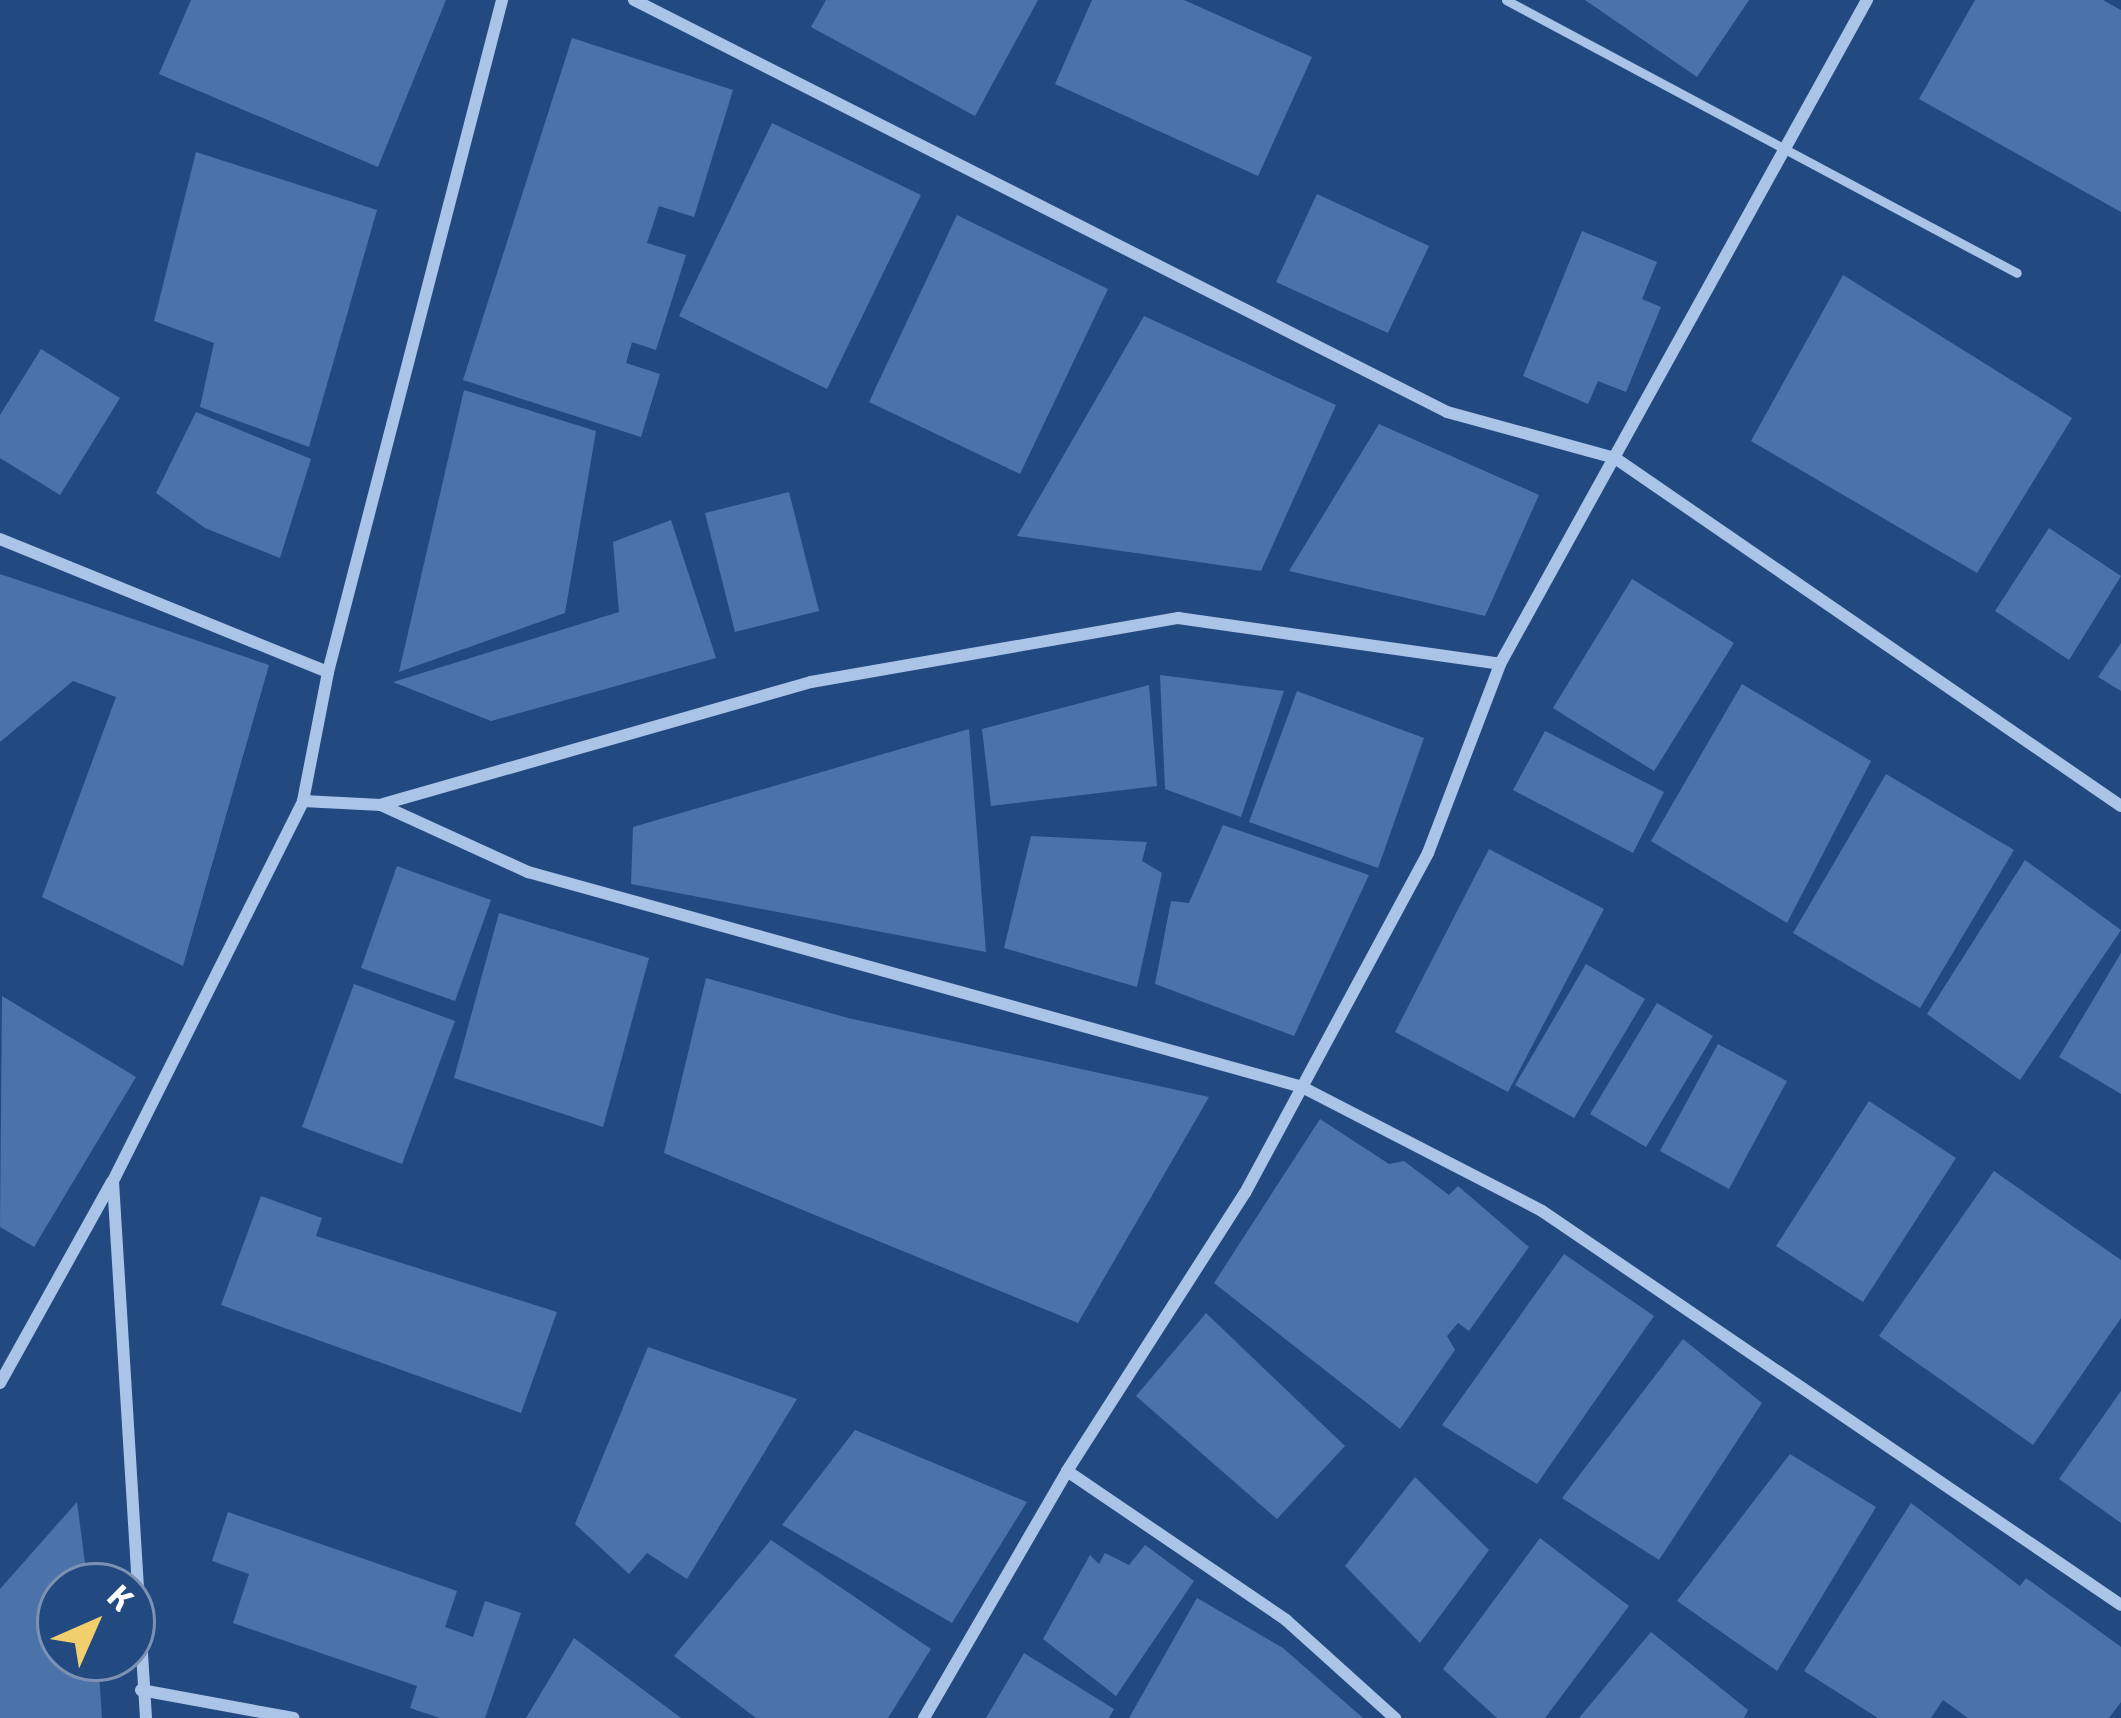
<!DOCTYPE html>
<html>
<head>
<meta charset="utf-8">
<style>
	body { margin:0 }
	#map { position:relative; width:2121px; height:1718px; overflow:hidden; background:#234981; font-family:Signika,sans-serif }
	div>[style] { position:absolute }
	.building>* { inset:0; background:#4b73aa }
	.lane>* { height:9px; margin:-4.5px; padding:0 4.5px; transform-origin:4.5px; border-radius:4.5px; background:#aac4e7 }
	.street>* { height:12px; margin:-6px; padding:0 6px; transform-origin:6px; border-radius:6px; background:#aac4e7 }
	span { translate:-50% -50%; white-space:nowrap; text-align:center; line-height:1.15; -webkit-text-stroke:9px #234981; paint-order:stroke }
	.north { position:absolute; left:36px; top:1562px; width:120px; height:120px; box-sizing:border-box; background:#234981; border:3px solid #7b92b3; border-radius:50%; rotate:45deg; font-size:33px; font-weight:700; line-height:48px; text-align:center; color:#fff }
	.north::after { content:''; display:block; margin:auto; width:42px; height:54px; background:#f2cf6d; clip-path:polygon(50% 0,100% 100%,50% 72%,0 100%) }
</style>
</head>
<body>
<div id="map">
	<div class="building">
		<div style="clip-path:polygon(191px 0,446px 0,378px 167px,159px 74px)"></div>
		<div style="clip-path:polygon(826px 0,1038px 0,975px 116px,811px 27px)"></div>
		<div style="clip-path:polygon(1092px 0,1184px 0,1312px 57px,1258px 176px,1055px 84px)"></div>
		<div style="clip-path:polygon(1585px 0,1749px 0,1697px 77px)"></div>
		<div style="clip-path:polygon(1975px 0,2103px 0,2121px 10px,2121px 212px,1919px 99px)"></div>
		<div style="clip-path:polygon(572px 38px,733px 90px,694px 217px,659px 206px,647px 243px,686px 255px,656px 350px,632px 342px,626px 363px,660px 374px,641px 437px,463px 380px)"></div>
		<div style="clip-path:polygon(772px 123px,921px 195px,827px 389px,679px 316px)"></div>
		<div style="clip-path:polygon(196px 152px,377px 210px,309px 447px,200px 407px,214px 343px,154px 321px)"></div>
		<div style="clip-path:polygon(1317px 194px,1429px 246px,1388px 333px,1276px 282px)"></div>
		<div style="clip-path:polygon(957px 215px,1108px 289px,1020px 474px,869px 402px)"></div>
		<div style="clip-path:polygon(1582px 231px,1657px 262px,1642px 299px,1661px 307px,1626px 392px,1598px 381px,1588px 404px,1523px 376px)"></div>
		<div style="clip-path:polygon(1843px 275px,2072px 418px,1977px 573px,1751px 441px)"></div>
		<div style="clip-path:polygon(1144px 316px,1336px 405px,1261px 571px,1017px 536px)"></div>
		<div style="clip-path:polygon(41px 349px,120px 398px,60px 495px,0 458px,0 415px)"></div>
		<div style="clip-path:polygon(464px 390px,596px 431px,565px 613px,399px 672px)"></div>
		<div style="clip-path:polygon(196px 412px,311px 459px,280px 558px,205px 528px,156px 493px)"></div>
		<div style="clip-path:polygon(1379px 424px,1539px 495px,1485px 616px,1289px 571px)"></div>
		<div style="clip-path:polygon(789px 492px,819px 611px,735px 632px,705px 513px)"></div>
		<div style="clip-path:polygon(671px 520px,716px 658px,491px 721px,393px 682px,619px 612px,613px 542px)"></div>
		<div style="clip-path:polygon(2049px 528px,2121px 576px,2069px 660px,1995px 611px)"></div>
		<div style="clip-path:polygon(0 574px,269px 665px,183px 966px,42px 897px,116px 697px,73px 681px,0 742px)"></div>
		<div style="clip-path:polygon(1632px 579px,1734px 643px,1654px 771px,1553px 708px)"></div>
		<div style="clip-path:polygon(2121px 643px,2121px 691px,2098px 677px)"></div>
		<div style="clip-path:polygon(1160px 675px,1284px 691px,1241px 817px,1165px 789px)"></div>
		<div style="clip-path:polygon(1742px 684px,1871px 761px,1787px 923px,1651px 841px)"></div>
		<div style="clip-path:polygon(1149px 685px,1157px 786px,991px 806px,982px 729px)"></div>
		<div style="clip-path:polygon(1297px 691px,1424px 738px,1378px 868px,1249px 822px)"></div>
		<div style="clip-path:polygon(969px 729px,986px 952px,631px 884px,633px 827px)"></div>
		<div style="clip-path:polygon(1545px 731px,1664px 792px,1633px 853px,1513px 790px)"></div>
		<div style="clip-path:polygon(1886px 774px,2014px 850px,1920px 1008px,1793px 933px)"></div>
		<div style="clip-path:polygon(1223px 825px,1369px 875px,1294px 1036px,1155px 984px,1171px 901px,1189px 903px)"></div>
		<div style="clip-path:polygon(1031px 836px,1147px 842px,1142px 861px,1162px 873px,1137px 987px,1004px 948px)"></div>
		<div style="clip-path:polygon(1489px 849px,1604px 909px,1508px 1092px,1395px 1032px)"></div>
		<div style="clip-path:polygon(2025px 860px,2121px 930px,2020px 1080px,1927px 1014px)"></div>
		<div style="clip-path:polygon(397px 866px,491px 900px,455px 1001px,361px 968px)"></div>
		<div style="clip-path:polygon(499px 913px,649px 958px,603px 1127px,454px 1078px)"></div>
		<div style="clip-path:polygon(2121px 953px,2121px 1094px,2059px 1057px)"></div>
		<div style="clip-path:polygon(1586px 964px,1645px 999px,1574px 1118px,1515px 1085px)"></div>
		<div style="clip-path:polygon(706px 978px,848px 1018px,1209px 1097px,1078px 1323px,664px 1153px)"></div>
		<div style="clip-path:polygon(354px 984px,455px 1021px,402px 1164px,302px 1127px)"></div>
		<div style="clip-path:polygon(2px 996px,136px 1077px,34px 1247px,0 1227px)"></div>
		<div style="clip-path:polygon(1657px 1003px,1713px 1036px,1646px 1147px,1590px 1114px)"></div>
		<div style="clip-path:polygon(1718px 1044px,1787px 1081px,1729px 1189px,1660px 1151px)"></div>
		<div style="clip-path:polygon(1869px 1101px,1956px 1158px,1863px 1302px,1776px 1246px)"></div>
		<div style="clip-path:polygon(1320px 1119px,1389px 1164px,1404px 1161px,1449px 1195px,1458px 1186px,1529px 1247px,1469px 1331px,1458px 1323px,1447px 1336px,1455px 1350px,1400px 1429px,1214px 1283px)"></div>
		<div style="clip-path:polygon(1994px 1171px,2121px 1260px,2121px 1318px,2033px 1445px,1879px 1336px)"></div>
		<div style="clip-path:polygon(261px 1196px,322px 1218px,316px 1236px,557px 1312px,521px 1413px,221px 1305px)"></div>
		<div style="clip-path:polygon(1564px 1254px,1654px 1316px,1537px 1484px,1442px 1425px)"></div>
		<div style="clip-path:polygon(1206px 1313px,1345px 1446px,1277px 1519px,1136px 1396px)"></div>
		<div style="clip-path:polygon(1683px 1339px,1762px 1403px,1659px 1560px,1562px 1498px)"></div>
		<div style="clip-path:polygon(648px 1347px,797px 1399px,687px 1579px,647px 1553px,629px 1574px,575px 1524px)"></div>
		<div style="clip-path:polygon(2121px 1391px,2121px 1523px,2059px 1479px)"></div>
		<div style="clip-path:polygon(855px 1430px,1027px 1502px,952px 1623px,782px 1525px)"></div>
		<div style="clip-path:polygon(1790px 1454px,1876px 1507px,1777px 1671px,1677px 1601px)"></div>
		<div style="clip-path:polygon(1415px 1477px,1489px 1550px,1420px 1643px,1345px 1566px)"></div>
		<div style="clip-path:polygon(77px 1502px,88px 1586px,60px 1586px,60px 1658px,98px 1658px,102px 1718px,0 1718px,0 1589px)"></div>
		<div style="clip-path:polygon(1911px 1503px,2020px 1586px,2026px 1578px,2121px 1647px,2121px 1702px,2109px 1718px,1968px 1718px,1943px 1700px,1931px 1718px,1878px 1718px,1804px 1671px)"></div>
		<div style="clip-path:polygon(228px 1512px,457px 1591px,445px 1627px,473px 1637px,485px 1601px,521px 1613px,485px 1718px,440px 1718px,410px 1708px,417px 1686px,233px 1623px,249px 1574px,212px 1561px)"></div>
		<div style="clip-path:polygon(1540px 1538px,1629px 1606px,1545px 1718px,1497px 1718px,1443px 1669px)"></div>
		<div style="clip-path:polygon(771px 1540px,931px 1649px,888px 1718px,756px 1718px,674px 1656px)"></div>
		<div style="clip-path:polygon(1145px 1545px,1194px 1581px,1116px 1696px,1043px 1639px,1090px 1555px,1099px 1564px,1105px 1553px,1129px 1565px)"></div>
		<div style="clip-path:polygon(1197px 1598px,1283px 1648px,1363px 1718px,1129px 1718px)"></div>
		<div style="clip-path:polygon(1651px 1632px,1748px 1710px,1744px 1718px,1579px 1718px)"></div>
		<div style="clip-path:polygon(574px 1638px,681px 1718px,526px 1718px)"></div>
		<div style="clip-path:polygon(1024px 1653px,1114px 1709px,1109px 1718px,986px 1718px)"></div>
	</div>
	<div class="lane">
		<div style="left:1506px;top:0;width:579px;rotate:28.11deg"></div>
	</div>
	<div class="street">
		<div style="left:634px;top:0;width:911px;rotate:26.87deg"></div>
		<div style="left:1447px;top:412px;width:174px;rotate:15.3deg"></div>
		<div style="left:1615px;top:458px;width:614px;rotate:34.52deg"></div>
		<div style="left:0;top:539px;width:354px;rotate:22.1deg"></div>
		<div style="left:303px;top:801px;width:78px;rotate:2.9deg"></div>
		<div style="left:381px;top:805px;width:162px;rotate:24.5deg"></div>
		<div style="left:528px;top:872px;width:803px;rotate:15.52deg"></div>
		<div style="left:1302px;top:1087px;width:270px;rotate:27.3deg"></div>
		<div style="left:1542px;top:1211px;width:700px;rotate:34.23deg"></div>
		<div style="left:383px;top:804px;width:445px;rotate:-15.9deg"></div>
		<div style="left:811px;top:682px;width:373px;rotate:-9.9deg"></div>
		<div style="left:1178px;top:618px;width:325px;rotate:8.1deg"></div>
		<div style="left:0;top:1383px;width:230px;rotate:-60.9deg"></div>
		<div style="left:1067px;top:1471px;width:265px;rotate:34.2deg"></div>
		<div style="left:1286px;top:1620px;width:147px;rotate:42deg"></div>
		<div style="left:141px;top:1690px;width:155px;rotate:10.4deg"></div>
		<div style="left:146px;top:1718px;width:538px;rotate:-93.52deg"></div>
		<div style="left:113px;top:1181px;width:425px;rotate:-63.4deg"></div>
		<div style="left:303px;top:801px;width:131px;rotate:-79deg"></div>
		<div style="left:328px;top:672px;width:694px;rotate:-75.48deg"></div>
		<div style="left:924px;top:1718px;width:285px;rotate:-59.9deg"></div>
		<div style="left:1067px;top:1471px;width:330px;rotate:-57.4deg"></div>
		<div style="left:1245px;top:1193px;width:386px;rotate:-61.7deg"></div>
		<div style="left:1428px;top:853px;width:202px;rotate:-69.1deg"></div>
		<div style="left:1500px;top:664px;width:759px;rotate:-61.07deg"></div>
	</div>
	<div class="north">K</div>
</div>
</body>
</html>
